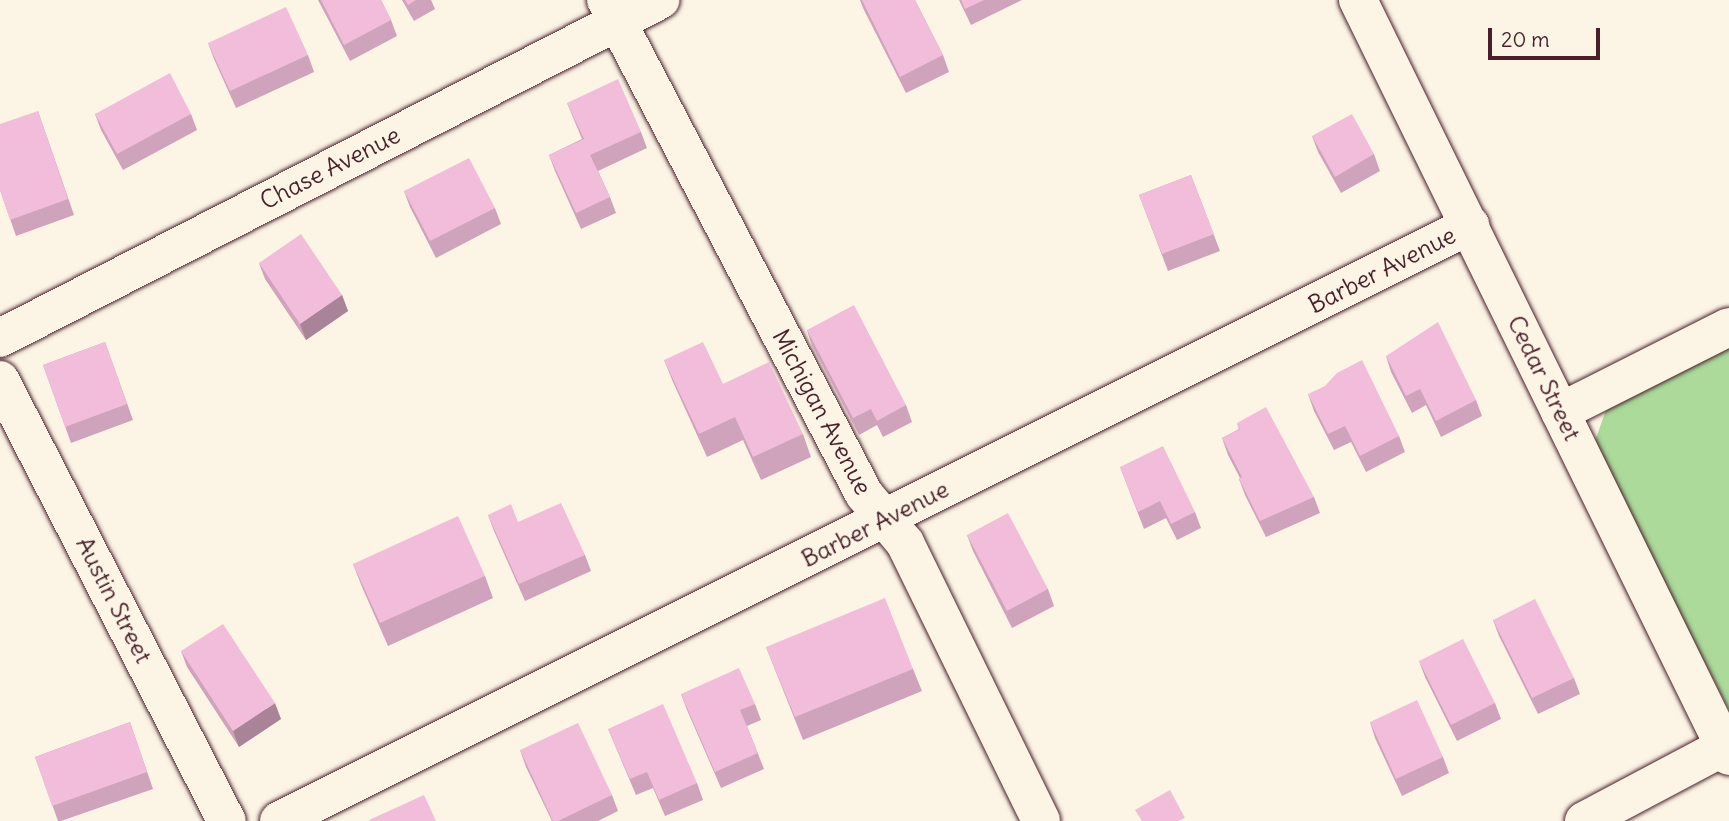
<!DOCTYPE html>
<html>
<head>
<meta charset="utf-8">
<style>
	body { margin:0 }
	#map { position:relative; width:1729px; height:821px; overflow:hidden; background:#fcf5e5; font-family:Delius,sans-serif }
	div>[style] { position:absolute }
	.green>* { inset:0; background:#abda9a }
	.roads { filter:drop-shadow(0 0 2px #4a1f2b) drop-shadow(0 0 2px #4a1f2b) }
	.minor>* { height:38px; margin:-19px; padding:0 19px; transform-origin:19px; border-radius:19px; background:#fcf5e5 }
	.wall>* { inset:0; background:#cfa3bb }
	.shaded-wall>* { inset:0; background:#a98499 }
	.building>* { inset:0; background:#f1bdda }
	span { translate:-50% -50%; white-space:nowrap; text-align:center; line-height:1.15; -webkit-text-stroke:6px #fcf5e5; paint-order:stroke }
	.street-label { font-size:24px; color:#4a1f2b }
	.scale { position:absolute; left:1488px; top:28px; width:112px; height:32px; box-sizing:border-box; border:4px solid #4a1f2b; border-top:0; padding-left:9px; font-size:21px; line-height:24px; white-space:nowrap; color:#4a1f2b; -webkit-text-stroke:5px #fcf5e5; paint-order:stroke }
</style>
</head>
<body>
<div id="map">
	<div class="green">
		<div style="clip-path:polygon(1729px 348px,1729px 710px,1594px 444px,1607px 407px)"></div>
	</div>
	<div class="roads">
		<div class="minor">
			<div style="left:606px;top:0;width:557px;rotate:62.42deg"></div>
			<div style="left:864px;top:494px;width:64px;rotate:50.1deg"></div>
			<div style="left:905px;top:543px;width:309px;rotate:63.9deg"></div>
			<div style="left:1358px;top:0;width:842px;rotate:63.86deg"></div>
			<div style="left:0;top:338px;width:742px;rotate:-27.12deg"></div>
			<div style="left:0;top:380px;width:496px;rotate:62.8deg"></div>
			<div style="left:1560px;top:412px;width:189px;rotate:-26.7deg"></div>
			<div style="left:279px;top:821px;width:1332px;rotate:-26.58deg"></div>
			<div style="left:1584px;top:821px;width:158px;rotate:-27.9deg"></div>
		</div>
	</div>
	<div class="wall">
		<div style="clip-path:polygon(318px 0,381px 0,391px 20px,397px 36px,350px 61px)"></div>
		<div style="clip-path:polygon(402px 0,431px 0,435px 9px,414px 21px)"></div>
		<div style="clip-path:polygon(860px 0,915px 0,943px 55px,949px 72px,906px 93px,863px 8px)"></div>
		<div style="clip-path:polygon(959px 0,1022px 0,971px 25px)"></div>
		<div style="clip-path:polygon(208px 43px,308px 55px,314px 72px,236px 108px,214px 59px)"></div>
		<div style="clip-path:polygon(567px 103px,641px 132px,647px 148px,598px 171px,610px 197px,616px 213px,581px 229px,555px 171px,549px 155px,582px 139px)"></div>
		<div style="clip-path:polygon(38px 111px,74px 215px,16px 236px,0 190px)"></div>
		<div style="clip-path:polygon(95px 114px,191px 114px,197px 130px,123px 170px,101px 130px)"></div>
		<div style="clip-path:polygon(1312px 136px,1374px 154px,1380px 171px,1341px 193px,1318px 152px)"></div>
		<div style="clip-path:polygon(1191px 175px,1220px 251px,1168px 271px,1139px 195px)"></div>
		<div style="clip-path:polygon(404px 191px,495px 208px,501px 224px,436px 258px,410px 207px)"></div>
		<div style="clip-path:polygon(259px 263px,342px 295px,348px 311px,306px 340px,265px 279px)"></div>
		<div style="clip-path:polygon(807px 330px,906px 405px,912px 422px,883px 437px,877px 425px,859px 435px,812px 346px)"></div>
		<div style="clip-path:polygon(105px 342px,133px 420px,71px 443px,43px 365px)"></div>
		<div style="clip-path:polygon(1386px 356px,1476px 400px,1482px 416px,1441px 437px,1426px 405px,1412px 413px,1391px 372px)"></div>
		<div style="clip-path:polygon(664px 360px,723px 384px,803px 434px,811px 457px,761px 480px,743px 440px,707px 457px,673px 382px)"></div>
		<div style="clip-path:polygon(1308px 394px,1399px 436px,1405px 452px,1366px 472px,1351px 442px,1334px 450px,1314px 411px)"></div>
		<div style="clip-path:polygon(1237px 423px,1314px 497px,1320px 513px,1266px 537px,1245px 495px,1239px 479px,1240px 478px,1228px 455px,1222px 438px,1239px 429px)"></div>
		<div style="clip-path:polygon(1120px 467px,1195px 512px,1201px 528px,1177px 540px,1166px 518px,1144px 529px)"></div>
		<div style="clip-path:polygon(488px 515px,518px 522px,585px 555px,591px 571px,525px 601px,494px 531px)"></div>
		<div style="clip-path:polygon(967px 535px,1048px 589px,1054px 606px,1012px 628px,973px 551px)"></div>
		<div style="clip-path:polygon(353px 564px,485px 576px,493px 598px,388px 646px,362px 587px)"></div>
		<div style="clip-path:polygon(1493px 620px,1574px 678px,1580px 694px,1538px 714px,1499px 636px)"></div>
		<div style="clip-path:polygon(766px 647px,913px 669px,922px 691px,803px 740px)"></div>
		<div style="clip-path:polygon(181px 651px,281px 719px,239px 747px,187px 667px)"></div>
		<div style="clip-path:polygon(1419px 661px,1495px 703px,1501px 719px,1457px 741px,1425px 677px)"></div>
		<div style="clip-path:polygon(681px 694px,755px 704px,761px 720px,747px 726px,764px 769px,721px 788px,687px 710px)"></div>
		<div style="clip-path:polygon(130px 722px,153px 789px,61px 821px,58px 821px,35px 757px)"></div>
		<div style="clip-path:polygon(1370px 722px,1443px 757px,1449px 773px,1402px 796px,1375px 738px)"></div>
		<div style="clip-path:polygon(608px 729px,697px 783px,703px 800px,665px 816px,653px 788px,636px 795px)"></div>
		<div style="clip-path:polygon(520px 750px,612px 795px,618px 811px,598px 821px,552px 821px,526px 767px)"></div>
	</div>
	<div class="shaded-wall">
		<div style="clip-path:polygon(342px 295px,348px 311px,306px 340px,300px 324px)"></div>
		<div style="clip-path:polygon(275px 703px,281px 719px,239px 747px,233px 731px)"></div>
	</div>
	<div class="building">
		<div style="clip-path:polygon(321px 0,381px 0,391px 20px,344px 45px)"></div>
		<div style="clip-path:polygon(405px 0,416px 0,408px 5px)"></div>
		<div style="clip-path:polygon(862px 0,915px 0,943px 55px,900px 77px)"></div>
		<div style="clip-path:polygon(961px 0,984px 0,965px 9px)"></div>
		<div style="clip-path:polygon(286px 7px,308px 55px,230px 91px,208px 43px)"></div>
		<div style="clip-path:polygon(170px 73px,191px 114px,117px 154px,95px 114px)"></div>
		<div style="clip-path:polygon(618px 79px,641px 132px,590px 155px,610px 197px,576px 213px,549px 155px,584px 139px,567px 103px)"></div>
		<div style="clip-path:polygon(38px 111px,68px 199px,10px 220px,0 190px,0 124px)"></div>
		<div style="clip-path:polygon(1352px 114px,1374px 154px,1335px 177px,1312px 136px)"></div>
		<div style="clip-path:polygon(469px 158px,495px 208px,430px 241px,404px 191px)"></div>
		<div style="clip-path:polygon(1191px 175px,1214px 234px,1162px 254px,1139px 195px)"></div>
		<div style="clip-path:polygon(301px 234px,342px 295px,300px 324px,259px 263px)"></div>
		<div style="clip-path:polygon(854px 305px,906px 405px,877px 421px,871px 409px,853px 418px,807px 330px)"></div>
		<div style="clip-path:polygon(1438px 322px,1476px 400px,1436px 421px,1420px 389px,1406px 396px,1386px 356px)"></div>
		<div style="clip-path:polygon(105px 342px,127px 404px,65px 427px,43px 365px)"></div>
		<div style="clip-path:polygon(703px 342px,723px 384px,769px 362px,803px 434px,753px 457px,735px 417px,699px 434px,664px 360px)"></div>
		<div style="clip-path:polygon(1362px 360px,1399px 436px,1360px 456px,1345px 426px,1328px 434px,1308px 394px,1325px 386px,1337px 373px)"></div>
		<div style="clip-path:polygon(1266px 407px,1314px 497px,1260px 521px,1239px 479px,1242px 477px,1222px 438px,1240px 429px,1237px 423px)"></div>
		<div style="clip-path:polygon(1163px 446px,1195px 512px,1171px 524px,1160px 501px,1138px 512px,1120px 467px)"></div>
		<div style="clip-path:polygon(561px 503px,585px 555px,519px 584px,488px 515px,511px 504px,518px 522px)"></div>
		<div style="clip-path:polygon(1008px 513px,1048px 589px,1007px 611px,967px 535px)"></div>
		<div style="clip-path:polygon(458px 516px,485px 576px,380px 623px,353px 564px)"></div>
		<div style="clip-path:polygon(885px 598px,913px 669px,795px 717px,766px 647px)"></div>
		<div style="clip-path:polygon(1535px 599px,1574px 678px,1532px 698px,1493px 620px)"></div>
		<div style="clip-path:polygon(223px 624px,275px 703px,233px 731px,181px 651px)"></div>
		<div style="clip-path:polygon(1463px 639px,1495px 703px,1451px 725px,1419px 661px)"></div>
		<div style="clip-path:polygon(739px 668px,755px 704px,740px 710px,758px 753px,715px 772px,681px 694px)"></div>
		<div style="clip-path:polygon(1417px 700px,1443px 757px,1396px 779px,1370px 722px)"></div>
		<div style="clip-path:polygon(663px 704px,697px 783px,659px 800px,647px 772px,630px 779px,608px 729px)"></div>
		<div style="clip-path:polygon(130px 722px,147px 772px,52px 806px,35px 757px)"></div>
		<div style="clip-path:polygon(578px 723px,612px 795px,558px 821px,553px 821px,520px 750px)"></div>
		<div style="clip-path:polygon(1170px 790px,1185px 818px,1178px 821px,1142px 821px,1135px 810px)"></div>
		<div style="clip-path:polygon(424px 795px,436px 821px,370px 821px,369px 820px)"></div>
	</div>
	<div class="street-label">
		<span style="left:330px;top:168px;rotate:-27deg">Chase Avenue</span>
		<span style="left:1382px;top:270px;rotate:-27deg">Barber Avenue</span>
		<span style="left:1544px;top:378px;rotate:64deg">Cedar Street</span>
		<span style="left:822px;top:412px;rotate:62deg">Michigan Avenue</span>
		<span style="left:875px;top:524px;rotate:-27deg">Barber Avenue</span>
		<span style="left:114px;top:600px;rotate:63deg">Austin Street</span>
	</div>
	<div class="scale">20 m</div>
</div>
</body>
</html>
